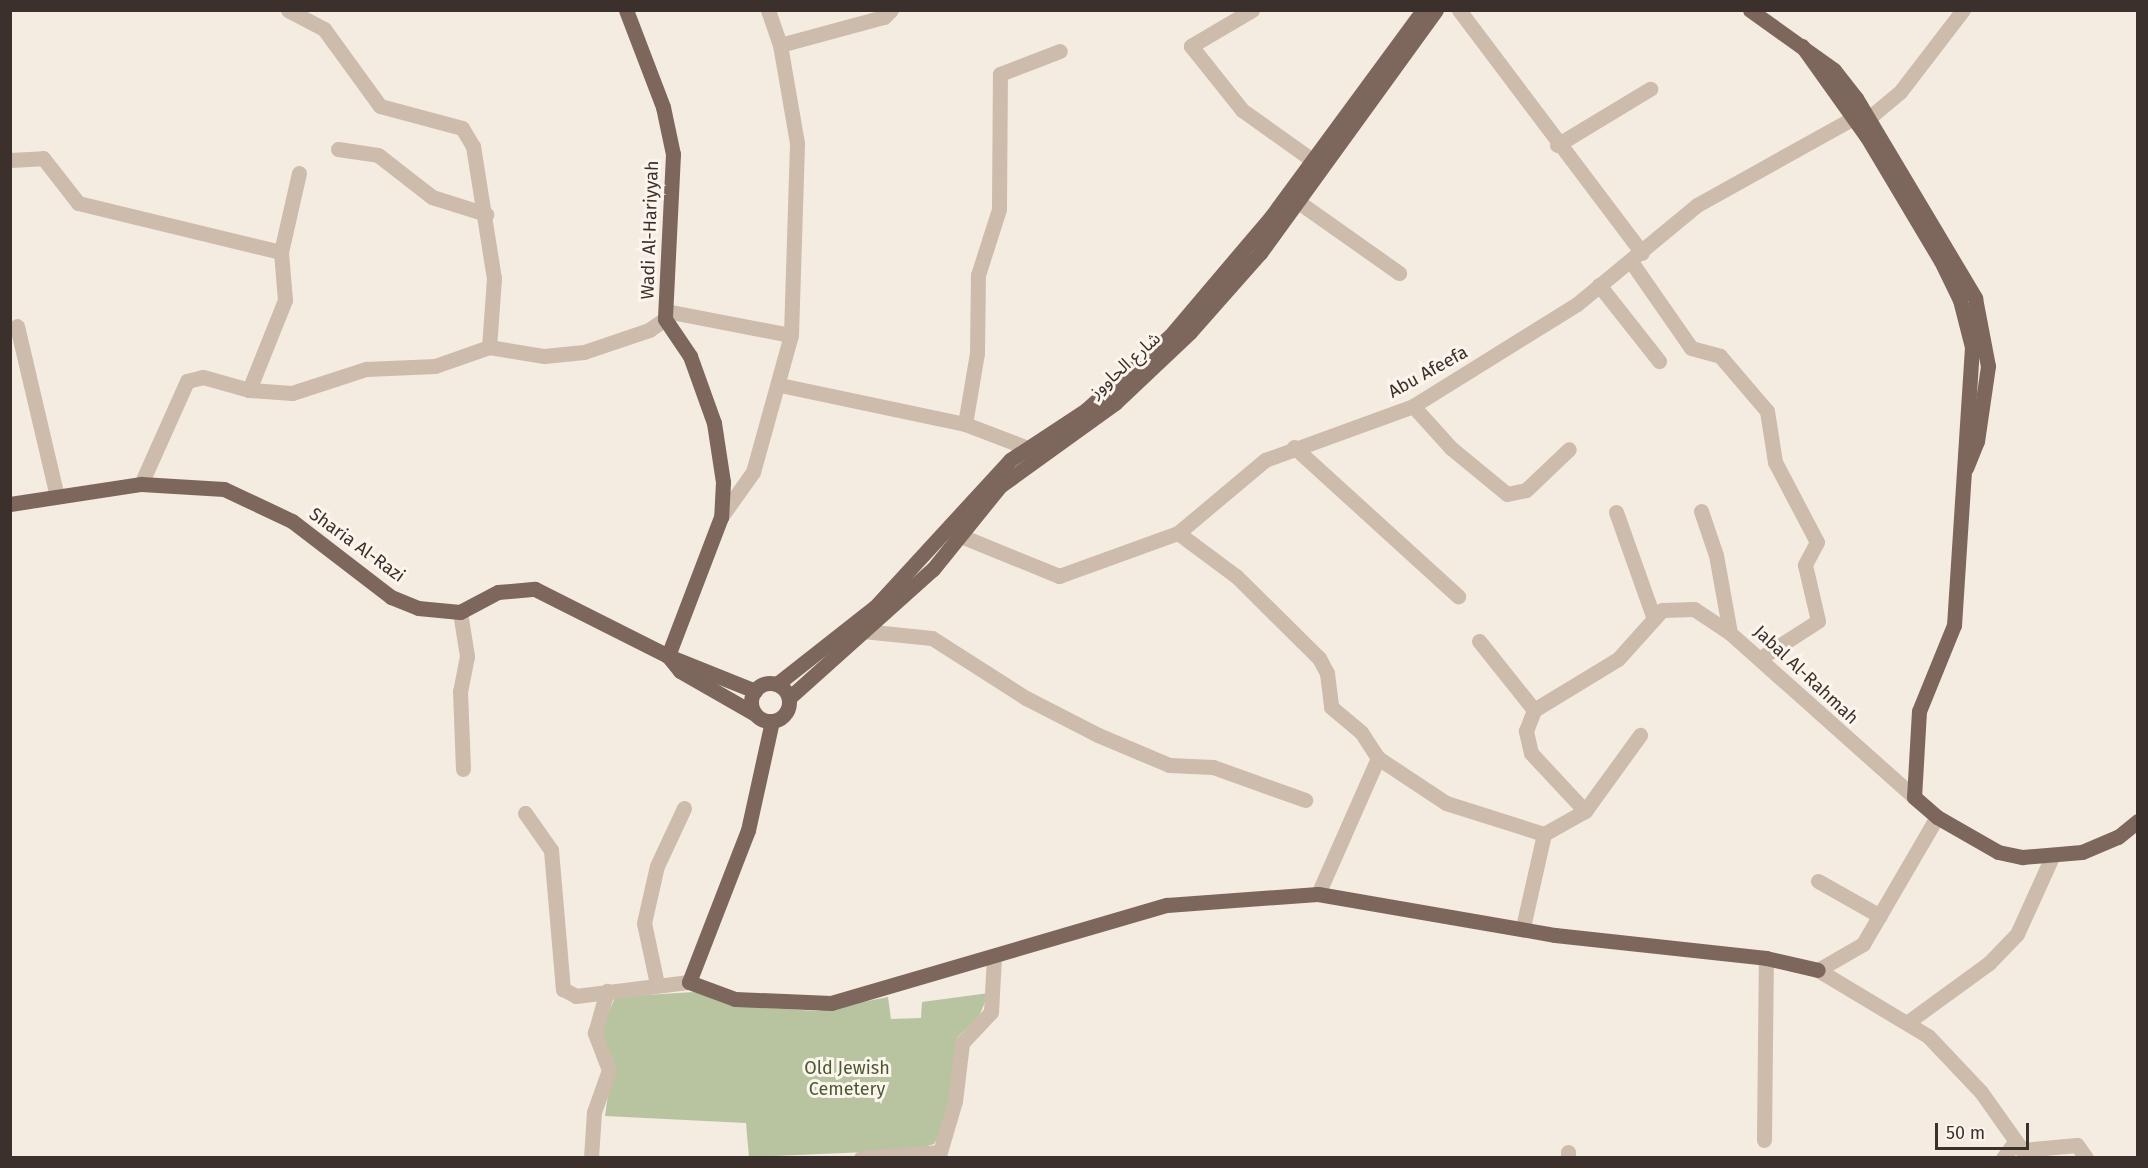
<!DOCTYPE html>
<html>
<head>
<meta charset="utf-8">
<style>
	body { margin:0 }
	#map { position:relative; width:2148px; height:1168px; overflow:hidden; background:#f4ebe1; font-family:"Fira Sans","Noto Sans Arabic",sans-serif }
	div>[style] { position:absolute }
	.green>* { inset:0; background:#b8c4a0 }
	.minor>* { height:15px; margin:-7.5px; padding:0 7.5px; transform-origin:7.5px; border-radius:7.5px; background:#cdbbac }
	.major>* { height:15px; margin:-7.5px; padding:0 7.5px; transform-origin:7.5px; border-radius:7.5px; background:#7d675c }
	.major>.ring { margin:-7.5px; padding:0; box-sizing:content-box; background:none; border:15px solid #7d675c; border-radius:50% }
	span { translate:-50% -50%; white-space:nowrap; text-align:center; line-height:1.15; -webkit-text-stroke:6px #fbf5ee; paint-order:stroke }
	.street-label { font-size:18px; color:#3b302b }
	.park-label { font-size:18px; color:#4a5a2e }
	.frame { position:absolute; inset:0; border:12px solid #3b302b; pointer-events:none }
	.scale { position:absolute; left:1935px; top:1123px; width:94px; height:27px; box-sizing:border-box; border:3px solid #3b302b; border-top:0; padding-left:8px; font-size:18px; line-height:21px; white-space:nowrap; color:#3b302b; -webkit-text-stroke:4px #fbf5ee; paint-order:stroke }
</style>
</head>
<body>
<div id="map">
	<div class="green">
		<div style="clip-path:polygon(694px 992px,741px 1006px,817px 1011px,888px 997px,891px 1019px,921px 1018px,922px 1002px,989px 993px,979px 1016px,957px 1038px,948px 1122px,934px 1144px,913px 1150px,749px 1157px,746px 1123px,605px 1116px,613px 1059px,601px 1032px,615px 997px)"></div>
	</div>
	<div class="minor">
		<div style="left:288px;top:10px;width:41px;rotate:27.8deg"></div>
		<div style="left:324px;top:29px;width:95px;rotate:54deg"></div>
		<div style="left:380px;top:106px;width:85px;rotate:15deg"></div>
		<div style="left:462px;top:128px;width:21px;rotate:59deg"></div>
		<div style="left:473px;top:146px;width:134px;rotate:81deg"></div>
		<div style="left:494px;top:278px;width:69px;rotate:94.1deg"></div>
		<div style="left:1252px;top:10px;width:71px;rotate:149.5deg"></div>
		<div style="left:1191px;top:46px;width:82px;rotate:51.4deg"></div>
		<div style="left:1242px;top:110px;width:86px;rotate:35.5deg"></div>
		<div style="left:1459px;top:10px;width:304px;rotate:53deg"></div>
		<div style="left:780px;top:45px;width:108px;rotate:-15.1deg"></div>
		<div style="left:884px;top:17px;width:10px;rotate:-45deg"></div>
		<div style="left:1870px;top:117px;width:39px;rotate:-40deg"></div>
		<div style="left:1900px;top:92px;width:103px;rotate:-52.5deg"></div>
		<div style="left:1557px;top:145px;width:109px;rotate:-31.1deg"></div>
		<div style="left:338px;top:149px;width:40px;rotate:8.5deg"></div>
		<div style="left:378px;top:155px;width:68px;rotate:37.9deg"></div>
		<div style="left:432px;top:197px;width:57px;rotate:17.5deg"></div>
		<div style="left:10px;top:160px;width:33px;rotate:-3deg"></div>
		<div style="left:43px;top:158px;width:57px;rotate:52.1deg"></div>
		<div style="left:78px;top:203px;width:209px;rotate:13.6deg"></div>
		<div style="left:1297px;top:201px;width:125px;rotate:35.2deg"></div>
		<div style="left:1632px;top:263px;width:103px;rotate:55.2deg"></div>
		<div style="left:1691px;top:348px;width:30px;rotate:15deg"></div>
		<div style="left:1720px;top:356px;width:72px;rotate:49.5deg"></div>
		<div style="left:1767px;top:411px;width:52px;rotate:81.1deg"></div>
		<div style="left:1775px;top:462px;width:90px;rotate:62.3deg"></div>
		<div style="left:1817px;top:542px;width:26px;rotate:118deg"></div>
		<div style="left:1805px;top:565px;width:57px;rotate:76.9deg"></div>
		<div style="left:1818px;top:621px;width:67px;rotate:147.3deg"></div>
		<div style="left:1599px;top:285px;width:97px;rotate:51.7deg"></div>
		<div style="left:666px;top:311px;width:127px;rotate:10.9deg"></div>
		<div style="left:17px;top:326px;width:175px;rotate:76.8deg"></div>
		<div style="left:780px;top:385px;width:189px;rotate:11.9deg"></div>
		<div style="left:965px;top:424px;width:67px;rotate:20.9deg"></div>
		<div style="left:249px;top:390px;width:97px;rotate:-68.2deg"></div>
		<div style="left:285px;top:300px;width:48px;rotate:-94.8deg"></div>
		<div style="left:281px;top:252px;width:81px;rotate:-77.2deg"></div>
		<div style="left:1413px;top:406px;width:57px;rotate:47.9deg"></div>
		<div style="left:1451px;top:448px;width:72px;rotate:39.4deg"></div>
		<div style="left:1507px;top:494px;width:19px;rotate:-12deg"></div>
		<div style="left:1526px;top:490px;width:59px;rotate:-43.6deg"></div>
		<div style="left:965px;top:424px;width:72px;rotate:-80.4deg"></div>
		<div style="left:977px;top:353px;width:78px;rotate:-89.3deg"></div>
		<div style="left:978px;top:275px;width:69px;rotate:-72.3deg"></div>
		<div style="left:999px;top:209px;width:135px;rotate:-89.6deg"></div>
		<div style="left:1000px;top:74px;width:64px;rotate:-21deg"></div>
		<div style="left:1294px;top:447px;width:222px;rotate:42.3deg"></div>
		<div style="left:141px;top:484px;width:113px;rotate:-65.9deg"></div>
		<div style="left:187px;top:381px;width:16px;rotate:-14deg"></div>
		<div style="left:203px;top:377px;width:48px;rotate:15.8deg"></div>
		<div style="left:249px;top:390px;width:43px;rotate:4deg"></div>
		<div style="left:292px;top:393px;width:78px;rotate:-18deg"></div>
		<div style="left:366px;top:369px;width:69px;rotate:-2.5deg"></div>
		<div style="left:435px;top:366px;width:57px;rotate:-19.4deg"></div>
		<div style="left:489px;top:347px;width:56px;rotate:9.3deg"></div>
		<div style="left:544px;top:356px;width:40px;rotate:-5.7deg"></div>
		<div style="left:584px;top:352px;width:69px;rotate:-18.7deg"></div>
		<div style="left:649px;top:330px;width:19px;rotate:-35deg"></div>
		<div style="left:1701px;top:511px;width:46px;rotate:71.2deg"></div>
		<div style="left:1716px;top:555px;width:79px;rotate:79.8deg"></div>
		<div style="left:1616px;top:512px;width:110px;rotate:70.4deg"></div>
		<div style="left:721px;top:517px;width:55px;rotate:-54.6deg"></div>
		<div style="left:753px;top:472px;width:142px;rotate:-74.5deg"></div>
		<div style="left:791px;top:335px;width:192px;rotate:-88.2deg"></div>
		<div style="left:797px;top:143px;width:99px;rotate:-99.8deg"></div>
		<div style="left:780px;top:45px;width:37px;rotate:-109deg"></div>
		<div style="left:1178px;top:533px;width:72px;rotate:36.6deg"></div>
		<div style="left:1236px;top:576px;width:117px;rotate:44.7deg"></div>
		<div style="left:1319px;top:658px;width:17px;rotate:62deg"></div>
		<div style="left:1327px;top:673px;width:34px;rotate:83deg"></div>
		<div style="left:1331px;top:707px;width:39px;rotate:40deg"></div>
		<div style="left:1361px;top:732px;width:31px;rotate:57deg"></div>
		<div style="left:1378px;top:758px;width:82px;rotate:33.5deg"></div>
		<div style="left:1446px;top:803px;width:103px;rotate:17.6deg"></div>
		<div style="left:961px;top:536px;width:106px;rotate:22.2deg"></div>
		<div style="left:1059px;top:576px;width:127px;rotate:-19.9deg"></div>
		<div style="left:1178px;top:533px;width:114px;rotate:-40deg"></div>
		<div style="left:1265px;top:460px;width:158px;rotate:-20deg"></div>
		<div style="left:1413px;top:406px;width:193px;rotate:-31.9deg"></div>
		<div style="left:1577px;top:304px;width:156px;rotate:-39.5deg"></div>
		<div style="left:1697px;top:205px;width:179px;rotate:-29.1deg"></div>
		<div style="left:460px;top:612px;width:45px;rotate:81deg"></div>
		<div style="left:467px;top:656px;width:36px;rotate:101deg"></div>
		<div style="left:460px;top:691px;width:78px;rotate:87.8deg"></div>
		<div style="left:863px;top:631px;width:69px;rotate:5.8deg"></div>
		<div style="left:932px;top:638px;width:112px;rotate:32.6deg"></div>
		<div style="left:1026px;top:698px;width:81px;rotate:27.2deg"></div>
		<div style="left:1098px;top:735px;width:77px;rotate:22.9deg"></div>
		<div style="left:1169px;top:765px;width:44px;rotate:2.6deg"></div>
		<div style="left:1213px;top:767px;width:98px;rotate:19.7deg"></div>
		<div style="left:1479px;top:641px;width:88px;rotate:51.4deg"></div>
		<div style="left:1585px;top:811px;width:79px;rotate:-133deg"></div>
		<div style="left:1531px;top:753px;width:23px;rotate:-103deg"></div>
		<div style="left:1526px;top:731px;width:22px;rotate:-69deg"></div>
		<div style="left:1534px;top:710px;width:98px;rotate:-31.3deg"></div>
		<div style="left:1618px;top:659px;width:66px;rotate:-48.1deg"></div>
		<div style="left:1662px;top:610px;width:32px;rotate:-2deg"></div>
		<div style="left:1694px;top:609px;width:43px;rotate:33.7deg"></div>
		<div style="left:1730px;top:633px;width:246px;rotate:41.7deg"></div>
		<div style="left:525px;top:813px;width:45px;rotate:54.9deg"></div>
		<div style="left:551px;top:850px;width:140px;rotate:85.1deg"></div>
		<div style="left:563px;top:989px;width:15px;rotate:28deg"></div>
		<div style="left:576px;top:996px;width:114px;rotate:-7.1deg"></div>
		<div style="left:1818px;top:881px;width:71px;rotate:29.4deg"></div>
		<div style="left:1318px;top:894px;width:149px;rotate:-66.2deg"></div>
		<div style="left:1523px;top:927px;width:95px;rotate:-77.3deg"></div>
		<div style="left:1544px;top:834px;width:47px;rotate:-29.3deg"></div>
		<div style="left:1585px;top:811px;width:94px;rotate:-54.1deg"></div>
		<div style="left:1818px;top:970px;width:128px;rotate:31deg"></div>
		<div style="left:1928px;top:1036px;width:77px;rotate:46.6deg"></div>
		<div style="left:1981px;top:1092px;width:71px;rotate:54.7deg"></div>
		<div style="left:2022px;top:1150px;width:55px;rotate:-5.2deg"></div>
		<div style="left:2077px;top:1145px;width:16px;rotate:55deg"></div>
		<div style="left:1818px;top:970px;width:52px;rotate:-30deg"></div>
		<div style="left:1863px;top:944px;width:147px;rotate:-59.8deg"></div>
		<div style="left:657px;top:984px;width:62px;rotate:-102deg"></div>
		<div style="left:644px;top:923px;width:58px;rotate:-77.2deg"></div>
		<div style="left:657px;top:866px;width:64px;rotate:-65deg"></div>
		<div style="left:1908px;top:1022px;width:100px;rotate:-36.1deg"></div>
		<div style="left:1989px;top:963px;width:40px;rotate:-46deg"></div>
		<div style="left:2017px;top:934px;width:85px;rotate:-65.6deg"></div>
		<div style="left:1764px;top:1140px;width:182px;rotate:-89.4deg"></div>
		<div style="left:591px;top:1158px;width:46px;rotate:-86.3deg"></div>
		<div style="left:594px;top:1112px;width:45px;rotate:-70.3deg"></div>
		<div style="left:609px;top:1070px;width:40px;rotate:-111deg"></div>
		<div style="left:595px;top:1033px;width:44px;rotate:-74.1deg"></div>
		<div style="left:861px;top:1158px;width:79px;rotate:-4.3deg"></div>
		<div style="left:940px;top:1152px;width:53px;rotate:-73.6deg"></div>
		<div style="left:955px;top:1101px;width:58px;rotate:-83.1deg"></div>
		<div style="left:962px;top:1043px;width:42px;rotate:-46.9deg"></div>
		<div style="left:991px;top:1012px;width:56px;rotate:-86.9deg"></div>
		<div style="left:1568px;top:1158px;width:6px;rotate:-90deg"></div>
		<div style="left:2003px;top:1158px;width:20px;rotate:-53deg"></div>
	</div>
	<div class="major">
		<div style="left:626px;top:10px;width:104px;rotate:69.1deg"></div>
		<div style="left:663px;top:107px;width:48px;rotate:78deg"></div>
		<div style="left:673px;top:154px;width:165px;rotate:92.8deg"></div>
		<div style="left:665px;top:319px;width:45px;rotate:56deg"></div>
		<div style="left:690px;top:356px;width:71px;rotate:70.3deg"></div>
		<div style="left:714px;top:423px;width:60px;rotate:81.3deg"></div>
		<div style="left:723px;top:482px;width:35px;rotate:93deg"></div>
		<div style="left:721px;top:517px;width:149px;rotate:110.9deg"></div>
		<div style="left:1750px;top:10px;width:103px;rotate:35.5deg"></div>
		<div style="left:1834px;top:70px;width:36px;rotate:52deg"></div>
		<div style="left:1856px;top:98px;width:233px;rotate:59.2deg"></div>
		<div style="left:1975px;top:298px;width:69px;rotate:79.2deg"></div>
		<div style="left:1988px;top:366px;width:76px;rotate:98.3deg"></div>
		<div style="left:1977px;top:441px;width:29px;rotate:112deg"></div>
		<div style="left:1802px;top:46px;width:112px;rotate:54.5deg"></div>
		<div style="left:1867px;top:137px;width:144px;rotate:59.2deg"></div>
		<div style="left:1941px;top:261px;width:43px;rotate:64deg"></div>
		<div style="left:1960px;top:300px;width:49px;rotate:75.7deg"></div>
		<div style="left:1972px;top:347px;width:279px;rotate:93.7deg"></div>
		<div style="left:1954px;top:625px;width:93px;rotate:112.1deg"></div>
		<div style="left:1919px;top:711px;width:86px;rotate:93.3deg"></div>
		<div style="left:1914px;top:797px;width:30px;rotate:41deg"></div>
		<div style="left:1937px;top:817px;width:70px;rotate:29.8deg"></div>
		<div style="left:1998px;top:852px;width:25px;rotate:12deg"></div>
		<div style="left:2022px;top:857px;width:60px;rotate:-4.8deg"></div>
		<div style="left:2082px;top:852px;width:39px;rotate:-23deg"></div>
		<div style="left:2118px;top:837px;width:26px;rotate:-39deg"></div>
		<div style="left:10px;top:504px;width:133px;rotate:-8.7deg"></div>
		<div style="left:141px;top:484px;width:83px;rotate:3.4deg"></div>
		<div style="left:224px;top:489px;width:75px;rotate:25.2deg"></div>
		<div style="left:292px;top:521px;width:125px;rotate:37.5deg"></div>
		<div style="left:391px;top:597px;width:29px;rotate:22deg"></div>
		<div style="left:418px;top:608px;width:42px;rotate:5.4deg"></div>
		<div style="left:460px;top:612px;width:43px;rotate:-27.8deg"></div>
		<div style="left:498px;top:592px;width:37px;rotate:-5deg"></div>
		<div style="left:535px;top:589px;width:149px;rotate:26.7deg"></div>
		<div style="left:668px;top:656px;width:94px;rotate:21.9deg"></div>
		<div style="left:668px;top:656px;width:19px;rotate:51deg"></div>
		<div style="left:680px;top:671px;width:86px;rotate:29.8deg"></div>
		<div class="ring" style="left:751px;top:683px;width:23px;height:23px"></div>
		<div style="left:777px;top:684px;width:125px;rotate:-38.2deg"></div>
		<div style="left:875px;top:607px;width:200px;rotate:-47.4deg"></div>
		<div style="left:1010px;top:460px;width:91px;rotate:-33.3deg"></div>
		<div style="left:1086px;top:410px;width:112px;rotate:-41.4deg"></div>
		<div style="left:1170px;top:336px;width:156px;rotate:-49.7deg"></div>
		<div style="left:1271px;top:217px;width:257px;rotate:-53.7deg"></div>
		<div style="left:789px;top:698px;width:193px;rotate:-41.9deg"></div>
		<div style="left:933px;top:569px;width:107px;rotate:-51.1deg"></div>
		<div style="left:1000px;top:486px;width:142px;rotate:-35.8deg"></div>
		<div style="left:1115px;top:403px;width:103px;rotate:-43.4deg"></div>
		<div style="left:1190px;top:332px;width:106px;rotate:-48.5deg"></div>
		<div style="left:1260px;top:253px;width:300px;rotate:-54.1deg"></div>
		<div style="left:772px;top:721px;width:112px;rotate:102.4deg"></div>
		<div style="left:748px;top:830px;width:163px;rotate:111.2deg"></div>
		<div style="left:689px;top:982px;width:49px;rotate:20.3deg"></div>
		<div style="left:735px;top:999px;width:96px;rotate:2.4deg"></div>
		<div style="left:831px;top:1003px;width:350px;rotate:-16.3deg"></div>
		<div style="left:1167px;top:905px;width:151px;rotate:-4.2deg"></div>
		<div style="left:1318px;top:894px;width:241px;rotate:9.8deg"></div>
		<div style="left:1555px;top:935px;width:212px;rotate:6.2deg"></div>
		<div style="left:1766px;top:958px;width:53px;rotate:13deg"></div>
	</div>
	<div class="street-label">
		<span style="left:650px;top:230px;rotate:-88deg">Wadi Al-Hariyyah</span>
		<span style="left:1125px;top:365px;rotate:-42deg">شارع الحاووز</span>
		<span style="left:1428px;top:372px;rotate:-29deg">Abu Afeefa</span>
		<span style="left:357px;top:545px;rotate:36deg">Sharia Al-Razi</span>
		<span style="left:1806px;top:675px;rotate:43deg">Jabal Al-Rahmah</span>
	</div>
	<div class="park-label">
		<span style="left:847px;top:1079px">Old Jewish<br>Cemetery</span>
	</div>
	<div class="frame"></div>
	<div class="scale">50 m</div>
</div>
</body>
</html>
